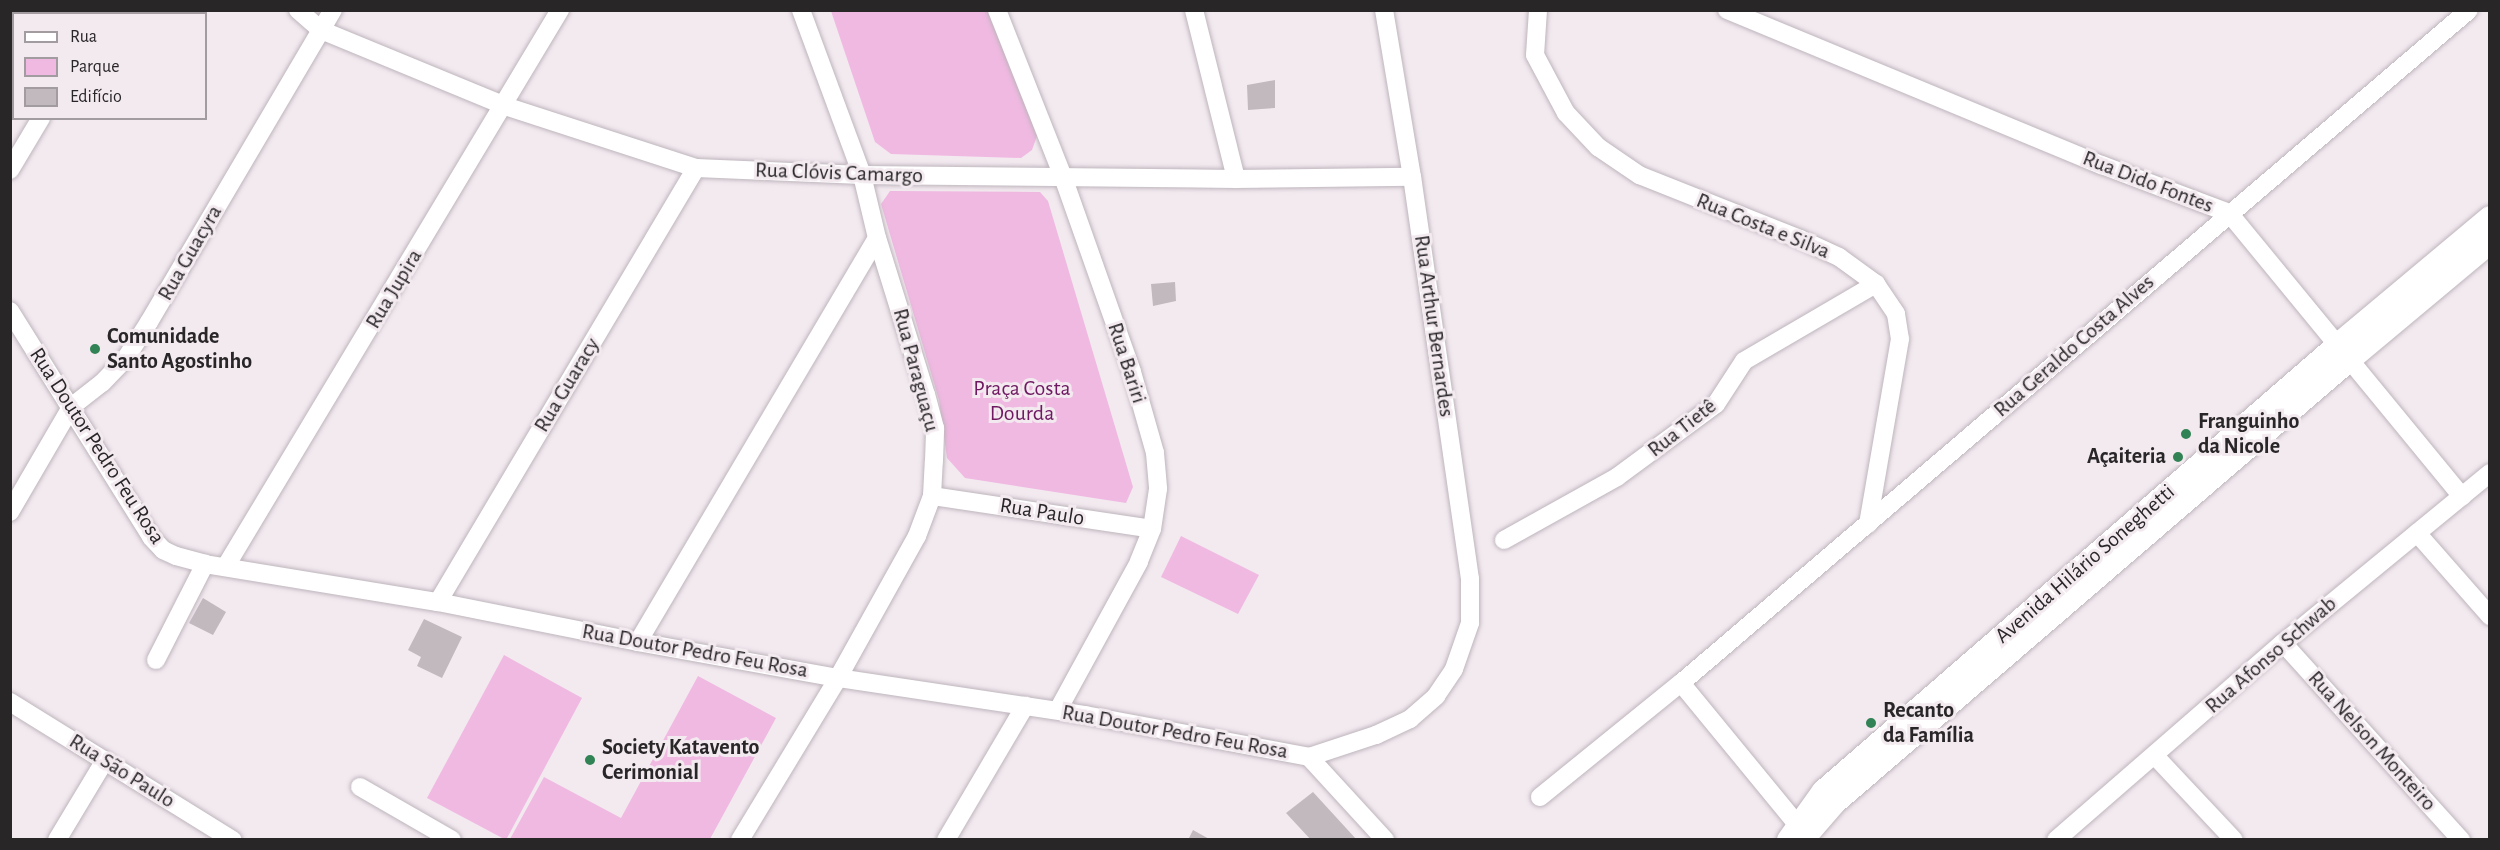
<!DOCTYPE html>
<html>
<head>
<meta charset="utf-8">
<style>
	body { margin:0 }
	#map { position:relative; width:2500px; height:850px; overflow:hidden; background:#f3eaf0; font-family:"Alegreya Sans",sans-serif }
	div>[style] { position:absolute }
	.green>* { inset:0; background:#f0b9e2 }
	.building>* { inset:0; background:#c2b9bf }
	.roads { filter:drop-shadow(0 0 2px #beb5bc) drop-shadow(0 0 2px #beb5bc) }
	.minor>* { height:18px; margin:-9px; padding:0 9px; transform-origin:9px; border-radius:9px; background:#fff }
	.tertiary>* { height:22px; margin:-11px; padding:0 11px; transform-origin:11px; border-radius:11px; background:#fff }
	.dots>* { width:16px; height:16px; translate:-50% -50%; box-sizing:border-box; border:3px solid #f3eaf0; border-radius:50% }
	span { translate:-50% -50%; white-space:nowrap; text-align:center; line-height:1.15; -webkit-text-stroke:6px #f3eaf0; paint-order:stroke }
	.street-label { font-size:22px; color:#292628 }
	.poi-label { font-size:22px; color:#292628; font-weight:700 }
	.left { translate:0 -50%; text-align:left }
	.right { translate:-100% -50%; text-align:right }
	.park-label { font-size:22px; color:#6e1861 }
	.frame { position:absolute; inset:0; border:12px solid #292628; pointer-events:none }
	.legend { position:absolute; left:12px; top:12px; width:195px; height:108px; box-sizing:border-box; background:#f3eaf0; border:2px solid #a29ca0; margin:0; padding:8px 10px; list-style:none; font-size:18px; color:#292628 }
	.legend li { display:flex; align-items:center; gap:12px; height:30px }
	.legend b { width:30px; border:2px solid #a29ca0 }
</style>
</head>
<body>
<div id="map">
	<div class="green">
		<div style="clip-path:polygon(831px 11px,995px 11px,1038px 133px,1032px 150px,1021px 158px,891px 154px,875px 142px)"></div>
		<div style="clip-path:polygon(890px 191px,1040px 192px,1048px 201px,1133px 487px,1126px 503px,965px 478px,947px 458px,939px 400px,881px 204px)"></div>
		<div style="clip-path:polygon(1181px 536px,1259px 575px,1238px 614px,1161px 577px)"></div>
		<div style="clip-path:polygon(504px 655px,582px 698px,506px 840px,427px 798px)"></div>
		<div style="clip-path:polygon(698px 676px,776px 718px,710px 839px,510px 839px,544px 777px,621px 818px)"></div>
	</div>
	<div class="building">
		<div style="clip-path:polygon(1275px 80px,1275px 108px,1248px 110px,1247px 85px)"></div>
		<div style="clip-path:polygon(1175px 282px,1176px 301px,1153px 306px,1151px 284px)"></div>
		<div style="clip-path:polygon(203px 598px,226px 612px,213px 635px,189px 623px)"></div>
		<div style="clip-path:polygon(424px 619px,462px 637px,442px 678px,417px 666px,421px 657px,408px 650px)"></div>
		<div style="clip-path:polygon(1313px 792px,1357px 840px,1311px 840px,1286px 813px)"></div>
		<div style="clip-path:polygon(1193px 830px,1211px 840px,1188px 840px)"></div>
	</div>
	<div class="roads">
		<div class="minor">
			<div style="left:298px;top:10px;width:30px;rotate:41deg"></div>
			<div style="left:321px;top:30px;width:199px;rotate:22.4deg"></div>
			<div style="left:505px;top:106px;width:201px;rotate:18deg"></div>
			<div style="left:696px;top:168px;width:166px;rotate:2.4deg"></div>
			<div style="left:862px;top:175px;width:374px;rotate:0.6deg"></div>
			<div style="left:1236px;top:179px;width:176px;rotate:-0.7deg"></div>
			<div style="left:997px;top:10px;width:180px;rotate:68.4deg"></div>
			<div style="left:1063px;top:177px;width:207px;rotate:70.5deg"></div>
			<div style="left:1132px;top:372px;width:84px;rotate:74.1deg"></div>
			<div style="left:1155px;top:453px;width:36px;rotate:85deg"></div>
			<div style="left:1158px;top:489px;width:40px;rotate:98.5deg"></div>
			<div style="left:1152px;top:529px;width:35px;rotate:112deg"></div>
			<div style="left:1139px;top:562px;width:169px;rotate:118.7deg"></div>
			<div style="left:1194px;top:10px;width:174px;rotate:76deg"></div>
			<div style="left:1538px;top:10px;width:45px;rotate:93.8deg"></div>
			<div style="left:1535px;top:55px;width:66px;rotate:61.9deg"></div>
			<div style="left:1566px;top:113px;width:47px;rotate:46.7deg"></div>
			<div style="left:1598px;top:147px;width:50px;rotate:34.3deg"></div>
			<div style="left:1639px;top:175px;width:173px;rotate:21.7deg"></div>
			<div style="left:1800px;top:239px;width:43px;rotate:24.8deg"></div>
			<div style="left:1839px;top:257px;width:46px;rotate:36.1deg"></div>
			<div style="left:1876px;top:284px;width:36px;rotate:56deg"></div>
			<div style="left:1896px;top:314px;width:25px;rotate:81deg"></div>
			<div style="left:1900px;top:339px;width:188px;rotate:99.8deg"></div>
			<div style="left:1727px;top:10px;width:406px;rotate:22.5deg"></div>
			<div style="left:2102px;top:165px;width:136px;rotate:20.7deg"></div>
			<div style="left:2229px;top:213px;width:367px;rotate:50.6deg"></div>
			<div style="left:103px;top:14px;width:4px;rotate:-76deg"></div>
			<div style="left:10px;top:170px;width:61px;rotate:-59.2deg"></div>
			<div style="left:10px;top:311px;width:266px;rotate:58deg"></div>
			<div style="left:151px;top:537px;width:18px;rotate:47deg"></div>
			<div style="left:163px;top:550px;width:14px;rotate:25deg"></div>
			<div style="left:176px;top:556px;width:30px;rotate:15deg"></div>
			<div style="left:205px;top:564px;width:236px;rotate:9.3deg"></div>
			<div style="left:438px;top:602px;width:204px;rotate:11.3deg"></div>
			<div style="left:638px;top:642px;width:203px;rotate:10.2deg"></div>
			<div style="left:838px;top:678px;width:250px;rotate:8.5deg"></div>
			<div style="left:1085px;top:715px;width:228px;rotate:10.6deg"></div>
			<div style="left:1309px;top:757px;width:71px;rotate:-18.2deg"></div>
			<div style="left:1376px;top:735px;width:38px;rotate:-25deg"></div>
			<div style="left:1410px;top:719px;width:35px;rotate:-41deg"></div>
			<div style="left:1436px;top:696px;width:32px;rotate:-56deg"></div>
			<div style="left:1454px;top:669px;width:49px;rotate:-70.8deg"></div>
			<div style="left:1470px;top:623px;width:44px;rotate:-90deg"></div>
			<div style="left:1470px;top:579px;width:406px;rotate:-98.2deg"></div>
			<div style="left:1412px;top:177px;width:169px;rotate:-99.5deg"></div>
			<div style="left:932px;top:496px;width:222px;rotate:8.5deg"></div>
			<div style="left:10px;top:512px;width:121px;rotate:-59.8deg"></div>
			<div style="left:71px;top:407px;width:39px;rotate:-38deg"></div>
			<div style="left:102px;top:383px;width:35px;rotate:-46deg"></div>
			<div style="left:126px;top:358px;width:43px;rotate:-57.4deg"></div>
			<div style="left:149px;top:322px;width:362px;rotate:-59.5deg"></div>
			<div style="left:2417px;top:533px;width:111px;rotate:48.7deg"></div>
			<div style="left:1504px;top:540px;width:129px;rotate:-29.1deg"></div>
			<div style="left:1617px;top:477px;width:123px;rotate:-36.4deg"></div>
			<div style="left:1716px;top:404px;width:51px;rotate:-56.9deg"></div>
			<div style="left:1744px;top:361px;width:153px;rotate:-30.3deg"></div>
			<div style="left:226px;top:566px;width:649px;rotate:-59.01deg"></div>
			<div style="left:438px;top:602px;width:505px;rotate:-59.27deg"></div>
			<div style="left:638px;top:642px;width:469px;rotate:-59.4deg"></div>
			<div style="left:2283px;top:643px;width:266px;rotate:47.9deg"></div>
			<div style="left:156px;top:660px;width:108px;rotate:-63deg"></div>
			<div style="left:1681px;top:683px;width:197px;rotate:50.6deg"></div>
			<div style="left:10px;top:702px;width:262px;rotate:31.8deg"></div>
			<div style="left:2155px;top:756px;width:115px;rotate:46.8deg"></div>
			<div style="left:1309px;top:757px;width:113px;rotate:47.5deg"></div>
			<div style="left:360px;top:787px;width:106px;rotate:29.9deg"></div>
			<div style="left:1540px;top:797px;width:181px;rotate:-39deg"></div>
			<div style="left:1681px;top:683px;width:1036px;rotate:-40.5deg"></div>
			<div style="left:57px;top:840px;width:93px;rotate:-59deg"></div>
			<div style="left:740px;top:840px;width:189px;rotate:-58.8deg"></div>
			<div style="left:838px;top:678px;width:162px;rotate:-60.9deg"></div>
			<div style="left:917px;top:536px;width:43px;rotate:-69.4deg"></div>
			<div style="left:932px;top:496px;width:35px;rotate:-87deg"></div>
			<div style="left:934px;top:461px;width:33px;rotate:-88deg"></div>
			<div style="left:935px;top:428px;width:34px;rotate:-105deg"></div>
			<div style="left:926px;top:395px;width:164px;rotate:-107.3deg"></div>
			<div style="left:877px;top:238px;width:65px;rotate:-103.4deg"></div>
			<div style="left:862px;top:175px;width:176px;rotate:-110.3deg"></div>
			<div style="left:946px;top:840px;width:156px;rotate:-59.5deg"></div>
			<div style="left:2056px;top:840px;width:301px;rotate:-41deg"></div>
			<div style="left:2283px;top:643px;width:268px;rotate:-39.4deg"></div>
		</div>
		<div class="tertiary">
			<div style="left:1788px;top:840px;width:60px;rotate:-54.5deg"></div>
			<div style="left:1823px;top:791px;width:681px;rotate:-40.95deg"></div>
			<div style="left:2337px;top:345px;width:199px;rotate:-39.9deg"></div>
			<div style="left:1803px;top:840px;width:49px;rotate:-49.1deg"></div>
			<div style="left:1835px;top:803px;width:679px;rotate:-40.7deg"></div>
			<div style="left:2350px;top:360px;width:182px;rotate:-39.9deg"></div>
		</div>
	</div>
	<div class="dots">
		<div style="left:95px;top:349px;background:#318254"></div>
		<div style="left:2186px;top:434px;background:#318254"></div>
		<div style="left:2178px;top:457px;background:#318254"></div>
		<div style="left:1871px;top:723px;background:#318254"></div>
		<div style="left:590px;top:760px;background:#318254"></div>
	</div>
	<div class="street-label">
		<span style="left:839px;top:173px;rotate:2deg">Rua Clóvis Camargo</span>
		<span style="left:2148px;top:182px;rotate:21deg">Rua Dido Fontes</span>
		<span style="left:1763px;top:226px;rotate:22deg">Rua Costa e Silva</span>
		<span style="left:190px;top:253px;rotate:-60deg">Rua Guacyra</span>
		<span style="left:394px;top:289px;rotate:-59deg">Rua Jupira</span>
		<span style="left:1434px;top:326px;rotate:82deg">Rua Arthur Bernardes</span>
		<span style="left:2074px;top:346px;rotate:-41deg">Rua Geraldo Costa Alves</span>
		<span style="left:1127px;top:363px;rotate:72deg">Rua Bariri</span>
		<span style="left:916px;top:370px;rotate:75deg">Rua Paraguaçu</span>
		<span style="left:567px;top:385px;rotate:-59deg">Rua Guaracy</span>
		<span style="left:1682px;top:428px;rotate:-38deg">Rua Tietê</span>
		<span style="left:97px;top:446px;rotate:57deg">Rua Doutor Pedro Feu Rosa</span>
		<span style="left:1042px;top:512px;rotate:9deg">Rua Paulo</span>
		<span style="left:2085px;top:564px;rotate:-41deg">Avenida Hilário Soneghetti</span>
		<span style="left:695px;top:651px;rotate:10deg">Rua Doutor Pedro Feu Rosa</span>
		<span style="left:2271px;top:655px;rotate:-41deg">Rua Afonso Schwab</span>
		<span style="left:1175px;top:732px;rotate:10deg">Rua Doutor Pedro Feu Rosa</span>
		<span style="left:2372px;top:741px;rotate:48deg">Rua Nelson Monteiro</span>
		<span style="left:122px;top:771px;rotate:32deg">Rua São Paulo</span>
	</div>
	<div class="poi-label">
		<span class="left" style="left:107px;top:349px">Comunidade<br>Santo Agostinho</span>
		<span class="left" style="left:2198px;top:434px">Franguinho<br>da Nicole</span>
		<span class="right" style="left:2166px;top:457px">Açaiteria</span>
		<span class="left" style="left:1883px;top:723px">Recanto<br>da Família</span>
		<span class="left" style="left:602px;top:760px">Society Katavento<br>Cerimonial</span>
	</div>
	<div class="park-label">
		<span style="left:1022px;top:401px">Praça Costa<br>Dourda</span>
	</div>
	<div class="frame"></div>
	<ul class="legend">
	<li><b style="height:8px;background:#fff"></b>Rua</li>
	<li><b style="height:16px;background:#f0b9e2"></b>Parque</li>
	<li><b style="height:16px;background:#c2b9bf"></b>Edifício</li>
	</ul>
</div>
</body>
</html>
